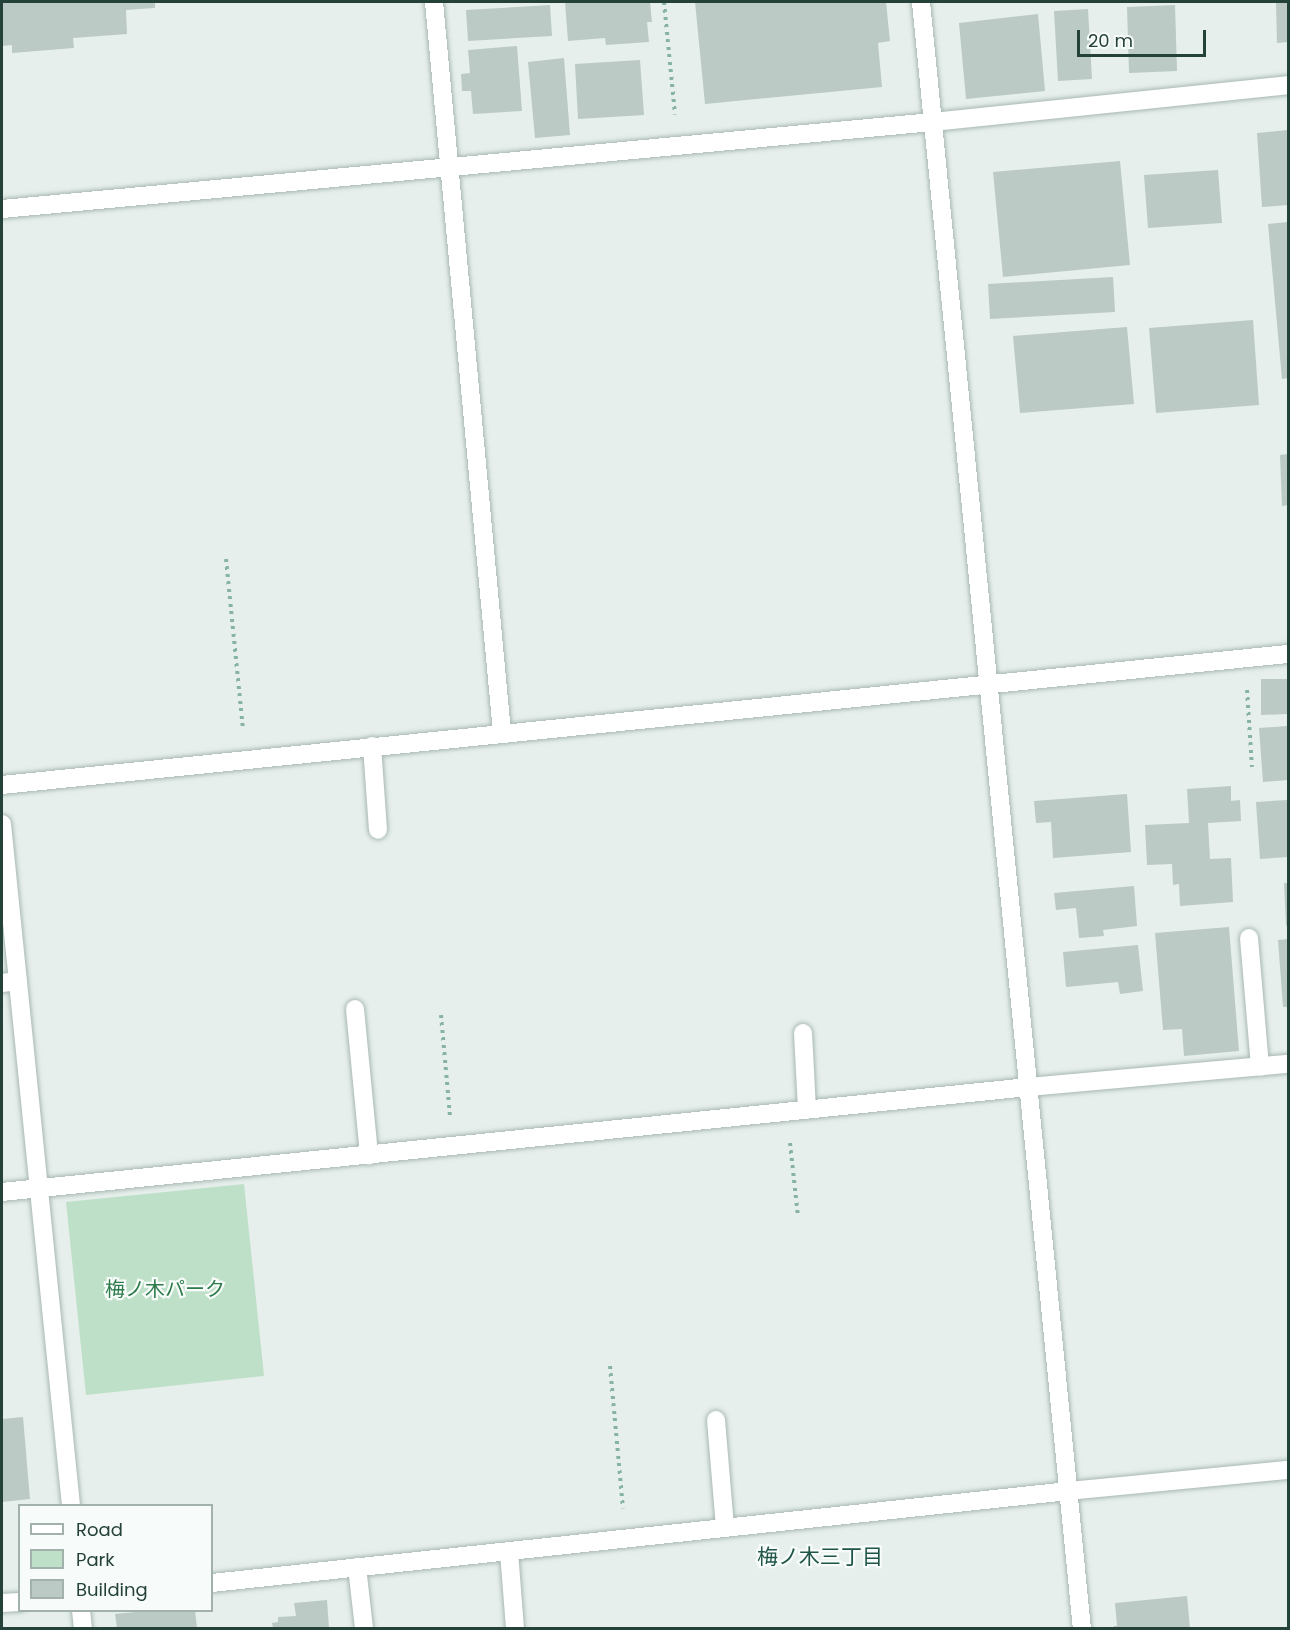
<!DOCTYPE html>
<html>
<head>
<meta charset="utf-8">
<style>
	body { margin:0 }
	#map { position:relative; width:1290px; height:1630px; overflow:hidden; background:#e6efeb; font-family:Poppins,"Noto Sans JP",sans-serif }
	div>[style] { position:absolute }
	.green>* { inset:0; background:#bfe0c8 }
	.building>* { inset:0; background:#bbcac4 }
	.path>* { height:4px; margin-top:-2px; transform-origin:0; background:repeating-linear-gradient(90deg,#86b3a5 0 3px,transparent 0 7.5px) }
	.roads { filter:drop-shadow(0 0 2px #a8b8b2) drop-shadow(0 0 2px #a8b8b2) }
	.lane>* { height:18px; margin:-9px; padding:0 9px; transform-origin:9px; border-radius:9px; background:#fff }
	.street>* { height:18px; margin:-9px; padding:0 9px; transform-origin:9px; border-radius:9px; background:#fff }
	span { translate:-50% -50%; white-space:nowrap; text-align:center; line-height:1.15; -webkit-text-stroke:4.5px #f7fbf9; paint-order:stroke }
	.park-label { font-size:20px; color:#2d7a4b }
	.neighbourhood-label { font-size:21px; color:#1f5548 }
	.frame { position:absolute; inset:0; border:3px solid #24423a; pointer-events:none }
	.legend { position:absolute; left:18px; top:1504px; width:195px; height:108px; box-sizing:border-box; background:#f7fbf9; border:2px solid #a3b1ad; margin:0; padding:8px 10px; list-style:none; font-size:18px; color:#24423a }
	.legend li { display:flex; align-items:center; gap:12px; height:30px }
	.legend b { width:30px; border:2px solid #a3b1ad }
	.scale { position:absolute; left:1077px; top:30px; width:129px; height:27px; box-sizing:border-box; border:3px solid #24423a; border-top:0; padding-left:8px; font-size:18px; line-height:21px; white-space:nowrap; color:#24423a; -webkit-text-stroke:4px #f7fbf9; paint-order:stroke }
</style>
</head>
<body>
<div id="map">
	<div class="green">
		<div style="clip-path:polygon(244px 1184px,264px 1376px,86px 1395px,66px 1202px)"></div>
	</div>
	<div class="building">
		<div style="clip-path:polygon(2px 2px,155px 2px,155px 8px,126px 10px,127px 34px,73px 38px,74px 48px,12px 53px,12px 45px,2px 46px)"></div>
		<div style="clip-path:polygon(565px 2px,650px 2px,652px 22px,647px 22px,649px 42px,606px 45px,605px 38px,568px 41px)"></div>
		<div style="clip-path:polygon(695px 2px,886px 2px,890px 41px,878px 43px,882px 87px,705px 104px)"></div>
		<div style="clip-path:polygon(1276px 2px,1288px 2px,1288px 42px,1277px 43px)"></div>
		<div style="clip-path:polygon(550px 5px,552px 36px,468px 41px,466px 10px)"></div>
		<div style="clip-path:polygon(1175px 5px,1177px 71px,1129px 73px,1127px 7px)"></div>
		<div style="clip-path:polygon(1088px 9px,1092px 79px,1058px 81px,1054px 11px)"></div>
		<div style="clip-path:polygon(1038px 14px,1045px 91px,966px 99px,959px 23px)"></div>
		<div style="clip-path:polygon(517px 46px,522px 111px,473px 114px,471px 91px,462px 91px,461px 74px,470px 73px,468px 50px)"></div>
		<div style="clip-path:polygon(564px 58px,570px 135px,535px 138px,528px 62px)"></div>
		<div style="clip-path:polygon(640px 60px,644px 115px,578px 119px,575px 64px)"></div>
		<div style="clip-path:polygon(1288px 130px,1288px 205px,1262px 207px,1257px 133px)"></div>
		<div style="clip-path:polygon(1120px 161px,1130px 265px,1003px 277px,993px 172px)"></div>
		<div style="clip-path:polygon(1218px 170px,1222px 223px,1148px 228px,1144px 175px)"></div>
		<div style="clip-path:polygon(1288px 222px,1288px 378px,1282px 379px,1268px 224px)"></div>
		<div style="clip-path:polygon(1113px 277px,1115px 312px,990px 319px,988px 284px)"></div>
		<div style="clip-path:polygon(1253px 320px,1259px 405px,1156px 413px,1149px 328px)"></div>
		<div style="clip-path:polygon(1127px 327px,1134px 404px,1020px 413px,1013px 336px)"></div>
		<div style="clip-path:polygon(1288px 454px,1288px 505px,1282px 506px,1280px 455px)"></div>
		<div style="clip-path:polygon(1261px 679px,1288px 679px,1288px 714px,1261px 715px)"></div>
		<div style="clip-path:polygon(1288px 726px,1288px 780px,1263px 782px,1259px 728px)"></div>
		<div style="clip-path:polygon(1231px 786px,1231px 801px,1240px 800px,1241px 821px,1208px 823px,1210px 859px,1231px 858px,1233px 902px,1180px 906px,1179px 884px,1173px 885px,1172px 864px,1147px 865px,1145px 825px,1189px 823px,1187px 789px)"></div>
		<div style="clip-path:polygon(1127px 794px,1131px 852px,1053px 858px,1051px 822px,1036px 823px,1034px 801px)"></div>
		<div style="clip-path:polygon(1287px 800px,1288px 857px,1260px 859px,1256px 802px)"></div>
		<div style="clip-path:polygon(1284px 883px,1288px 883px,1288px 925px,1286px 926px)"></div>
		<div style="clip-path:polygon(1134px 886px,1137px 926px,1103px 930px,1104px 936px,1079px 938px,1076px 908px,1056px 910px,1054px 893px)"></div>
		<div style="clip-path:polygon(1229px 927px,1239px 1051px,1184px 1056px,1182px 1029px,1163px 1030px,1155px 933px)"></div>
		<div style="clip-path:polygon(1288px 939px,1288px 1007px,1283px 1007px,1278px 940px)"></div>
		<div style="clip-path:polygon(1138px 945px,1143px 991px,1120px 994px,1118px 982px,1066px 987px,1063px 952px)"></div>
		<div style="clip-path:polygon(23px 1417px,30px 1499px,2px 1502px,2px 1419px)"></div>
		<div style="clip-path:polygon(1187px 1596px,1190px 1628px,1114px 1628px,1114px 1626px,1117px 1626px,1115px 1603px)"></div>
		<div style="clip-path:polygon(327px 1600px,329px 1628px,273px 1628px,272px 1623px,278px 1622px,278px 1617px,296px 1616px,294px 1603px)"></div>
		<div style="clip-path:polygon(156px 1610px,195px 1610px,197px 1628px,117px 1628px,115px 1614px)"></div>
	</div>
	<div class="path">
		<div style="left:664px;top:2px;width:113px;rotate:84.4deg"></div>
		<div style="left:226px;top:559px;width:170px;rotate:84.3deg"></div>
		<div style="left:1247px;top:690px;width:77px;rotate:86.3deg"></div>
		<div style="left:441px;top:1015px;width:101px;rotate:84.9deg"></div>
		<div style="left:790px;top:1143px;width:74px;rotate:83.8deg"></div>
		<div style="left:610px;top:1366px;width:143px;rotate:84.8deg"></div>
	</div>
	<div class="roads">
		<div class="lane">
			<div style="left:2px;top:983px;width:16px;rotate:-7deg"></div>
			<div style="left:716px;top:1420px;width:108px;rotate:85.2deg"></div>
		</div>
		<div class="street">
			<div style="left:434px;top:2px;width:733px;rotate:84.68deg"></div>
			<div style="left:921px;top:2px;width:1634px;rotate:84.35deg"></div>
			<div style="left:2px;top:209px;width:934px;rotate:-5.34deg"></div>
			<div style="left:932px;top:122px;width:358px;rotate:-5.9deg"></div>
			<div style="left:372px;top:746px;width:84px;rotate:85.9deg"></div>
			<div style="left:2px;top:785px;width:1293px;rotate:-5.82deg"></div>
			<div style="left:2px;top:824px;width:685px;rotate:84.22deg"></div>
			<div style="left:1249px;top:938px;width:129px;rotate:85.1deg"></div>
			<div style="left:355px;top:1009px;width:147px;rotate:84.5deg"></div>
			<div style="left:803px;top:1033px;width:76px;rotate:87deg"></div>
			<div style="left:2px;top:1192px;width:1032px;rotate:-5.84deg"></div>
			<div style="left:1029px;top:1087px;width:260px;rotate:-5.1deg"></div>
			<div style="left:509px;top:1552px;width:76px;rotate:85.5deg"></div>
			<div style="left:357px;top:1567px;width:61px;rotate:83.5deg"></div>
			<div style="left:212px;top:1583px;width:861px;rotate:-6.13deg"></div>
			<div style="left:1068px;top:1491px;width:221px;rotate:-5.5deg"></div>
			<div style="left:2px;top:1603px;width:18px;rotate:-3deg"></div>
			<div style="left:81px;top:1610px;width:18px;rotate:84deg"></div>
		</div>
	</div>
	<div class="park-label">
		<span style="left:165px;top:1289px">梅ノ木パーク</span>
	</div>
	<div class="neighbourhood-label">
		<span style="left:820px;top:1557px">梅ノ木三丁目</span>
	</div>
	<div class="frame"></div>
	<ul class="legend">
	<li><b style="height:8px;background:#fff"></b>Road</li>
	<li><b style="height:16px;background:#bfe0c8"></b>Park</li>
	<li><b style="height:16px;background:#bbcac4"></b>Building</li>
	</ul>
	<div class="scale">20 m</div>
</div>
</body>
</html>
